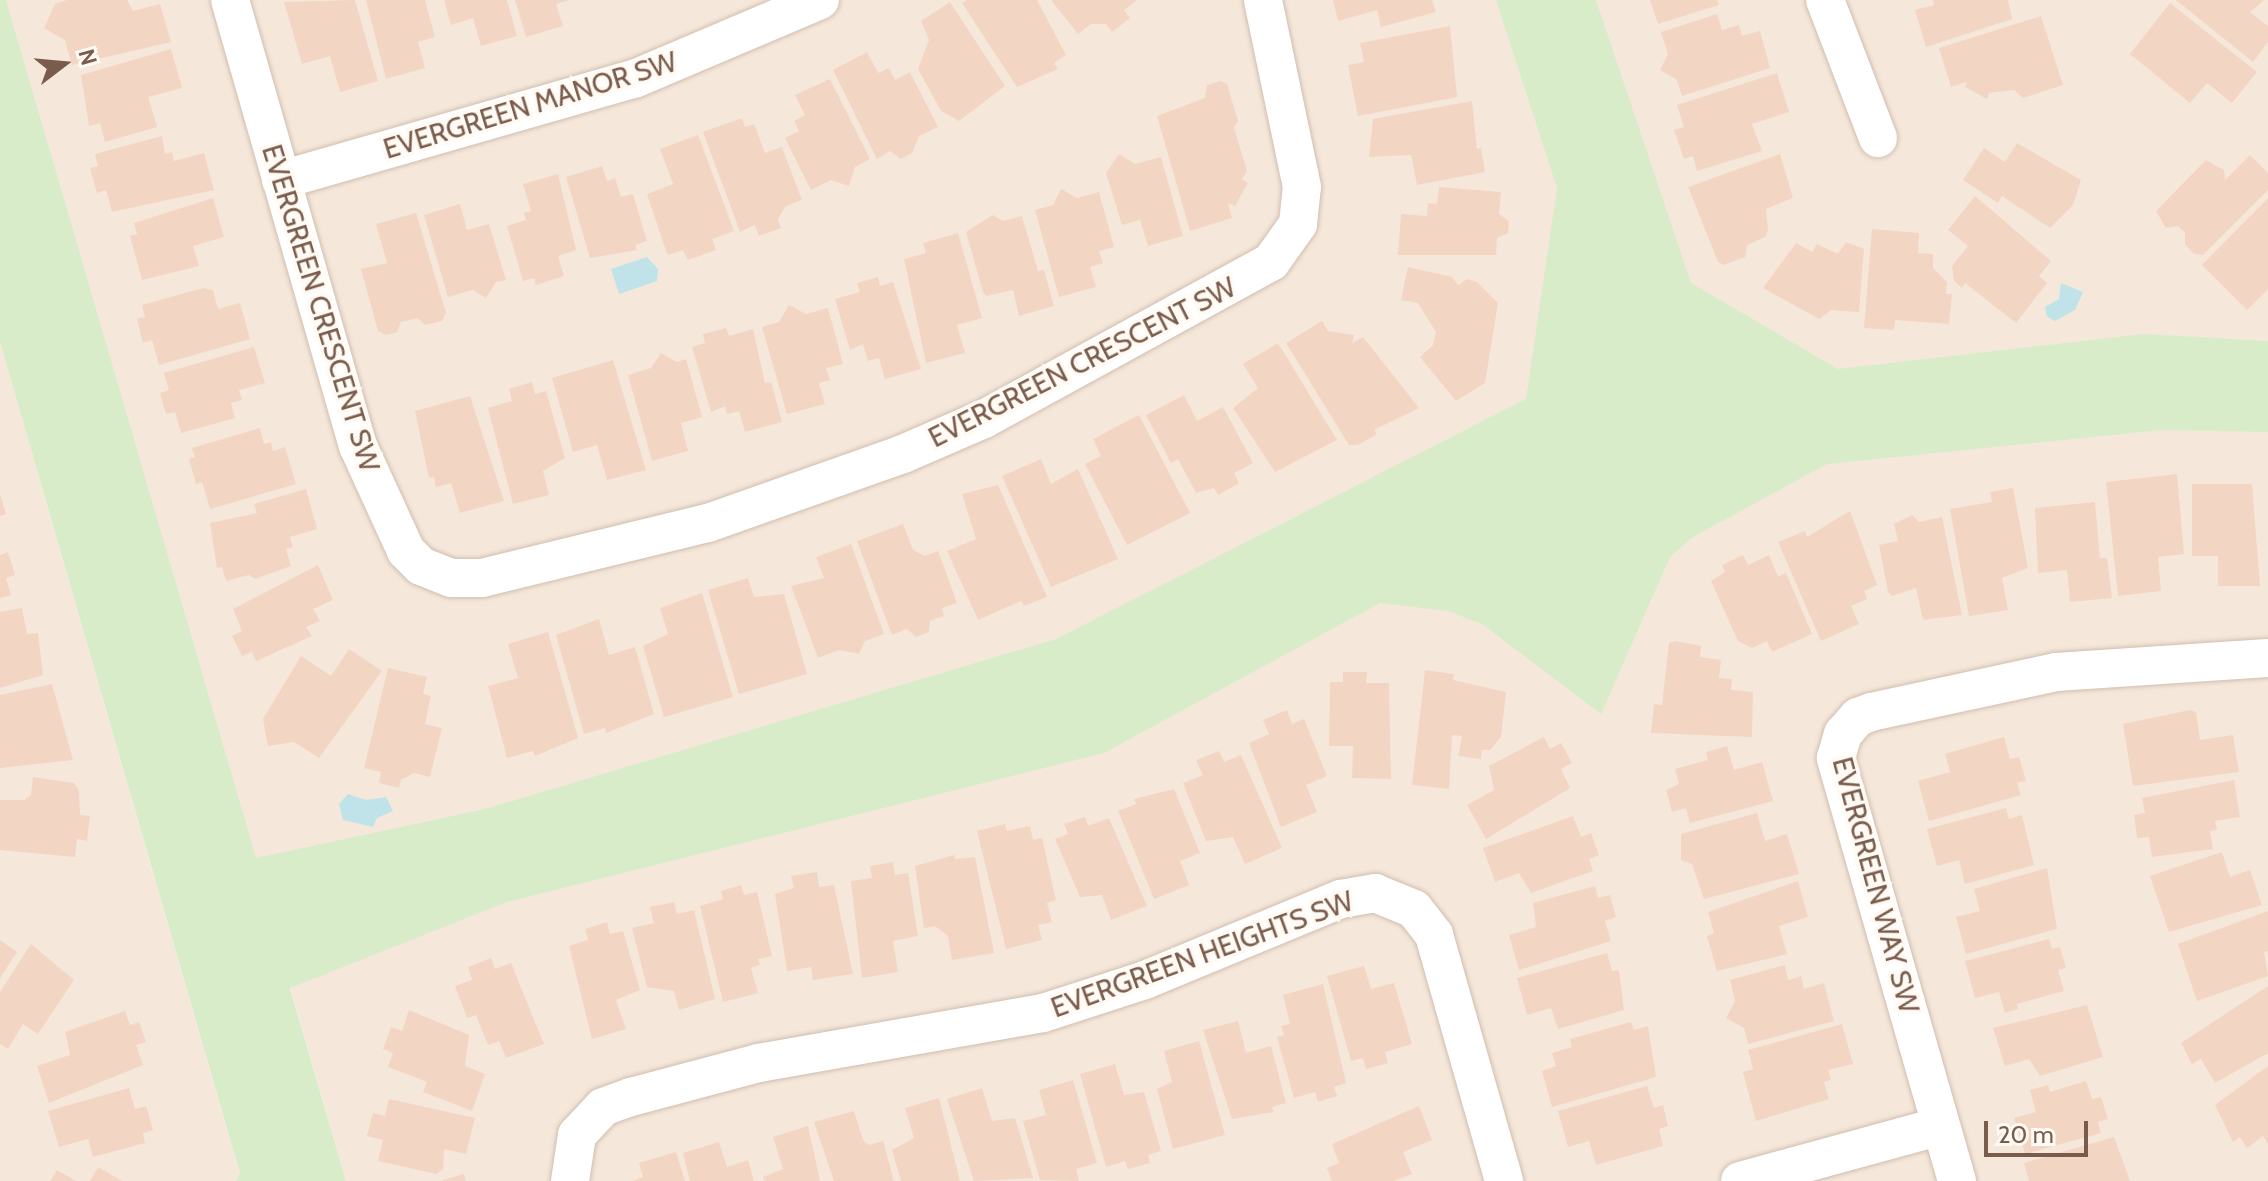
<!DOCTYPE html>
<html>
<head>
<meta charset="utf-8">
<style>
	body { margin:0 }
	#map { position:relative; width:2268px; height:1181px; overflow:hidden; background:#fdf6ec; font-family:Cabin,sans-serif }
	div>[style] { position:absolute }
	.residential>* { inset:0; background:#f5e8da }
	.green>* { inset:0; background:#d8ecc9 }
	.water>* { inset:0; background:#bfe3e8 }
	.building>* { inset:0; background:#f3d5c3 }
	.roads { filter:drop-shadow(0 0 2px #d1beb0) drop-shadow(0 0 2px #d1beb0) }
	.minor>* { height:38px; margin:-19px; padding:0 19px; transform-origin:19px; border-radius:19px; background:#fff }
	span { translate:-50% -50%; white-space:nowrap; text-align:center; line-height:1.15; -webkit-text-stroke:7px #fffaf3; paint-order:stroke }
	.street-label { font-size:28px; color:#7a5c4d }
	.north { position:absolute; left:24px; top:24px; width:80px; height:80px; -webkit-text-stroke:6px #fffaf3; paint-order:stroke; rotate:74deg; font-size:22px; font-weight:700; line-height:32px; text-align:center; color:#7a5c4d }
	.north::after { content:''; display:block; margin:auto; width:28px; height:36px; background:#7a5c4d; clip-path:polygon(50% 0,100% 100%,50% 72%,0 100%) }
	.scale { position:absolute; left:1984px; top:1121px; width:104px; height:36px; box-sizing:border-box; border:4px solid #7a5c4d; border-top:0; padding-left:10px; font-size:24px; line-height:28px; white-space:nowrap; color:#7a5c4d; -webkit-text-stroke:6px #fffaf3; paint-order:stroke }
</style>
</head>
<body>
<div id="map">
	<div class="residential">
		<div style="clip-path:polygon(6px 0,2268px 0,2268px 1181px,346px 1181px)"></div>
		<div style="clip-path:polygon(0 342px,240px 1175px,235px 1181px,0 1181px)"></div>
	</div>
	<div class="green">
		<div style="clip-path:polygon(0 0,6px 0,256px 858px,485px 809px,1056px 639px,1526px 399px,1557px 188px,1496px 0,1596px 0,1691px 283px,1838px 369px,2143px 334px,2268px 341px,2268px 432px,2161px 430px,1827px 464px,1693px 537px,1670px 557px,1601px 714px,1482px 624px,1448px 611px,1380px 603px,1104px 753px,507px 902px,290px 988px,346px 1181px,235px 1181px,240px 1174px,0 342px)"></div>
	</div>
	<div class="water">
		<div style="clip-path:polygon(647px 257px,658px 269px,657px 281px,619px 294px,611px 269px)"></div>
		<div style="clip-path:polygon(2061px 283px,2083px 292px,2075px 310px,2055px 321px,2047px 317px,2045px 307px,2059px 299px)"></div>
		<div style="clip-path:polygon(348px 794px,366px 800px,386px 797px,393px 811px,377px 818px,373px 827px,343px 820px,339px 804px)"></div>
	</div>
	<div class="building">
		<div style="clip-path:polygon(67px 0,127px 0,133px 11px,160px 4px,171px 42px,72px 65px,65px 40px,44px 28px,55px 4px)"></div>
		<div style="clip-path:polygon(355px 0,378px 81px,340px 92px,330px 56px,302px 64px,284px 2px)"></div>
		<div style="clip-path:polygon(366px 0,425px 0,435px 37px,418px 42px,425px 68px,386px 79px)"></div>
		<div style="clip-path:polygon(444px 0,507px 0,517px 36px,481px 46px,473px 18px,451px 25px)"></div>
		<div style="clip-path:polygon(515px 0,569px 0,556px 4px,563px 26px,526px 37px)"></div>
		<div style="clip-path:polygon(967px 0,1037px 0,1066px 55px,1054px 63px,1058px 69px,1017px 87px,962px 3px)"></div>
		<div style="clip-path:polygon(1051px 0,1137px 0,1124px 10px,1130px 18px,1112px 32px,1106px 24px,1091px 24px,1078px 34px)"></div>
		<div style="clip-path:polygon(1333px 0,1432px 0,1436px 12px,1381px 27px,1377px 10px,1338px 21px)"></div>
		<div style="clip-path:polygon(1650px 0,1717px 0,1719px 5px,1658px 24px)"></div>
		<div style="clip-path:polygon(1933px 0,2008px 0,2012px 19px,1926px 47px,1915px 10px,1934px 5px)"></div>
		<div style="clip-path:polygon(2176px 0,2264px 0,2250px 12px,2268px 26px,2268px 42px,2253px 62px)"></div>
		<div style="clip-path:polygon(950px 2px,1005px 86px,959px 121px,941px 111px,918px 69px,929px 40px,921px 21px)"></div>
		<div style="clip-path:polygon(2170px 3px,2257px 72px,2232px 103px,2207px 83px,2190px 103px,2130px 54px)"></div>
		<div style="clip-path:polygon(1717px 14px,1722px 30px,1739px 25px,1742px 36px,1760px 31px,1770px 68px,1682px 96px,1677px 80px,1660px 70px,1668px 54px,1661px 32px)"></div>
		<div style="clip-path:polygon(2041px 16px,2063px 85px,2023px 98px,2014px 90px,1989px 93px,1987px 99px,1965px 87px,1967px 82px,1951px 87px,1939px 48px)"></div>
		<div style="clip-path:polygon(1450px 26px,1457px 97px,1358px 116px,1348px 65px,1364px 62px,1360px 43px)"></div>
		<div style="clip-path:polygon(171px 49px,182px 88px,148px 97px,157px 127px,105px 142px,100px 123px,89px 126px,81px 75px)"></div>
		<div style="clip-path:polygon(867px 52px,878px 73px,889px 68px,895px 80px,910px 72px,938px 127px,919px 136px,912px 153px,901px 159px,890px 151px,877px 159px,833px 70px)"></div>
		<div style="clip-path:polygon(1777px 73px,1789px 112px,1752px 124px,1762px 151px,1697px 171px,1693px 156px,1684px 159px,1674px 130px,1684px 127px,1677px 105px)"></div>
		<div style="clip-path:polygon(830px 79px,870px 159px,855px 167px,849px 186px,831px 180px,811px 190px,785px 138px,799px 131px,794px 121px,805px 115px,795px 95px)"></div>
		<div style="clip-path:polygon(1221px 81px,1227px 84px,1238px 121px,1234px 128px,1247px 171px,1242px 179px,1248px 183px,1235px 206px,1228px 203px,1232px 218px,1190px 231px,1157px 116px,1205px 98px,1207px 85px)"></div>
		<div style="clip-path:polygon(1472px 101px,1477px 149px,1481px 148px,1485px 172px,1417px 185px,1411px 155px,1369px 157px,1373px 119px)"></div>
		<div style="clip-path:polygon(742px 118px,745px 127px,754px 124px,765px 153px,782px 147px,802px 200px,786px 206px,778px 219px,781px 228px,759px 236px,755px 225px,740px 232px,703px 132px)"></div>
		<div style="clip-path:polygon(698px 135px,734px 231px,712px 239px,716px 250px,688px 260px,683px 250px,668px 255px,666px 251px,647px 194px,673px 184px,660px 149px)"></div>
		<div style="clip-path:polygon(162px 136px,165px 154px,172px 152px,174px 161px,204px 153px,214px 190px,112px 212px,106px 190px,97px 193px,90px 168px,98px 166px,95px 154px)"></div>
		<div style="clip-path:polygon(2017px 143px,2081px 180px,2073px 205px,2050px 228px,2002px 196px,1998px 203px,1963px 180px,1984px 148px,2005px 162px)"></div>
		<div style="clip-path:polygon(1119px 154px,1135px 164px,1161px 157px,1183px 236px,1148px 246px,1140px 220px,1122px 225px,1106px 173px)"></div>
		<div style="clip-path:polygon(1780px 154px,1793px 198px,1766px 209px,1768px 230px,1765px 237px,1747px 245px,1745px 257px,1724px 265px,1718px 262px,1688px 187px)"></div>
		<div style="clip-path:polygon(2250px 155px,2268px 173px,2268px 190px,2203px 255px,2194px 254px,2185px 244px,2185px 233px,2178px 226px,2166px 228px,2156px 211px,2206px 160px,2224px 170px,2225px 180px)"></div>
		<div style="clip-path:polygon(602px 166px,607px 181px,615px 178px,621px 197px,633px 194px,647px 241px,635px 245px,637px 250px,590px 258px,566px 177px)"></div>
		<div style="clip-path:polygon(558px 174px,576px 250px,558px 256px,564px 276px,536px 285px,534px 278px,523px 281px,507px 226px,526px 220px,524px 213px,531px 211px,523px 184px)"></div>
		<div style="clip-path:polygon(1439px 187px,1501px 192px,1499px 214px,1509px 221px,1508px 233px,1497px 238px,1496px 255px,1398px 255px,1401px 214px,1427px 216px,1428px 203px,1437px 204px)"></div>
		<div style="clip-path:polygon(1061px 189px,1077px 198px,1099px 192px,1114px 247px,1099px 251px,1103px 263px,1090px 267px,1096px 287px,1059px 297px,1035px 210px,1053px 205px)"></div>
		<div style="clip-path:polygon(1975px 196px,2051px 261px,2039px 276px,2047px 283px,2016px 323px,1965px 283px,1962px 288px,1954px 281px,1952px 266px,1968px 246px,1948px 230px)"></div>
		<div style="clip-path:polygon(213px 198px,224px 237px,193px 246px,199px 266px,142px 280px,130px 236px,137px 234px,134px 223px)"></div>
		<div style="clip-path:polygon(2268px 198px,2268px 289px,2247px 310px,2202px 265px)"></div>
		<div style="clip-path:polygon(460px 204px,467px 230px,489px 224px,506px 280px,496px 282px,486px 298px,472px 290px,448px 297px,424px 215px)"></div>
		<div style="clip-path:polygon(416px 213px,446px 313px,442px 321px,425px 325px,418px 318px,401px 322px,397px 332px,386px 335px,378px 331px,361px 269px,387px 263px,376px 224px)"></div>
		<div style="clip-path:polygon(993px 215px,1003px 221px,1022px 216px,1038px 271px,1044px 270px,1054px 306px,1019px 316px,1013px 290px,986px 296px,983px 292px,966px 232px)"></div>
		<div style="clip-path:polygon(1872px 229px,1919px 233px,1918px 253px,1933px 254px,1933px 268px,1947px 282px,1946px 294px,1952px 294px,1949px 324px,1895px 320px,1894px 330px,1864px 328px)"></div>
		<div style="clip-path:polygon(958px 233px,982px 318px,957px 325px,965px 353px,926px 363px,904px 259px,926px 253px,923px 243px)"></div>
		<div style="clip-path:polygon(1846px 242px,1864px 249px,1859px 312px,1831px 310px,1819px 319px,1763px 288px,1796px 243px,1812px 252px,1817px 244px,1838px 254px)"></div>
		<div style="clip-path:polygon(1408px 267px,1452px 277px,1458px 285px,1467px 279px,1477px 282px,1498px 303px,1485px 383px,1456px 401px,1420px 357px,1433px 345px,1436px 332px,1418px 303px,1401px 300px)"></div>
		<div style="clip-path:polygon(878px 277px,880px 286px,893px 282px,921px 369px,885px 379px,879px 358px,868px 361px,863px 344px,850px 350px,835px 299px,860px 292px,857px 283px)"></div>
		<div style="clip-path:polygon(203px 288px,213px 290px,218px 309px,240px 303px,250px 339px,159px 365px,152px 340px,143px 343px,137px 319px,145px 317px,142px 305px)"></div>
		<div style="clip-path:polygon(789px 305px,806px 314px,828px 308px,843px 364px,826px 368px,830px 380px,819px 383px,825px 404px,787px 414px,762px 327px,779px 322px)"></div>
		<div style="clip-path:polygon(1322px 321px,1328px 331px,1354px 335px,1352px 343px,1363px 337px,1419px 408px,1374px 430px,1377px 434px,1358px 445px,1349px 445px,1286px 343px)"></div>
		<div style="clip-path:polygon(726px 328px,729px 336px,753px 329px,765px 383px,771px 382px,782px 422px,745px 432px,739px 411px,727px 414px,725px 406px,711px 412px,692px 347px,705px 343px,703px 334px)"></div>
		<div style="clip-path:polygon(1278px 343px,1337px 440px,1275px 472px,1233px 408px,1258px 388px,1243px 364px)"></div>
		<div style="clip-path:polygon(254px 347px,265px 383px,239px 390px,242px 400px,231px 403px,235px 418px,181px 433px,175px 412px,166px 414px,160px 393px,169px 390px,164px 373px)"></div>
		<div style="clip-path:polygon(661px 353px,677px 362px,686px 359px,702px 417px,681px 423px,688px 451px,652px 461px,628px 375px,651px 368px)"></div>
		<div style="clip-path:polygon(613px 360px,646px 470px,607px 480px,597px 445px,573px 452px,552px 378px)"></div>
		<div style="clip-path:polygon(532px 382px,535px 394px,546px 391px,565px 458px,543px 471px,549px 495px,513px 504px,488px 408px,512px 401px,509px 389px)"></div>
		<div style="clip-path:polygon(1184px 395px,1197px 421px,1223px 407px,1253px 463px,1234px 473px,1239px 483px,1218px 495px,1214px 488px,1196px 493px,1178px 459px,1171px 463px,1146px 415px)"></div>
		<div style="clip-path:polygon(470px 396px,504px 501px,460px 513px,451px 483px,436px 487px,434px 477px,429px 478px,415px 411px)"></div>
		<div style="clip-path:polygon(1139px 415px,1190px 513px,1127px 545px,1085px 464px,1101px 456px,1093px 439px)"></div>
		<div style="clip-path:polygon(260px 428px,264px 444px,271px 442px,273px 451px,285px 447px,296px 484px,210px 509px,202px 482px,196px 484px,189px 459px,195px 457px,192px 448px)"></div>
		<div style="clip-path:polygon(1041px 459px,1051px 484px,1078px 469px,1118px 559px,1051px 587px,1002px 476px)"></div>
		<div style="clip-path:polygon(2177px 474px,2184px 554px,2158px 557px,2161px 591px,2118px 596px,2106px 482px)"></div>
		<div style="clip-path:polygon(2192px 484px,2252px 484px,2260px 586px,2218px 586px,2218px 556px,2192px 556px)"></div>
		<div style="clip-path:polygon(998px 485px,1047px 597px,1024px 606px,1021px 601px,978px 620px,947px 551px,976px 539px,962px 494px)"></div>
		<div style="clip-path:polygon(2013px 488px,2028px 568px,2002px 578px,2008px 610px,1969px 616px,1950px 509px,1992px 502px,1990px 492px)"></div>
		<div style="clip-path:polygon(306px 489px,317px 529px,290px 537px,293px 547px,286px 549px,291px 566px,255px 579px,249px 575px,226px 581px,222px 567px,217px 568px,210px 523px,257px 513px,254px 504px)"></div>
		<div style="clip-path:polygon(0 494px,6px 514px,0 516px)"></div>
		<div style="clip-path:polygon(2095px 502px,2100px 558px,2107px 558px,2112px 598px,2070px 602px,2067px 570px,2038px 573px,2035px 508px)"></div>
		<div style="clip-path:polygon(1850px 511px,1877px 585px,1864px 591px,1867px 599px,1851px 606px,1859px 624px,1821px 641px,1778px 542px,1805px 531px,1807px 537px)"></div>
		<div style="clip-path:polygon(1912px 515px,1919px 522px,1942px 517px,1962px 615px,1923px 620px,1916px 588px,1892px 596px,1888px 592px,1879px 545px,1898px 541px,1894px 524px)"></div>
		<div style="clip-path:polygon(903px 524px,913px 550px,925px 556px,938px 551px,957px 603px,942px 608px,944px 616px,930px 621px,929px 632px,916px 637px,907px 629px,892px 635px,857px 541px)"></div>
		<div style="clip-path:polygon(851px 544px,884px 634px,865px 641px,859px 654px,839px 650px,818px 658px,791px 586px,824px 578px,816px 557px)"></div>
		<div style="clip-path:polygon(8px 552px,15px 575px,6px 578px,11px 595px,0 598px,0 555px)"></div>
		<div style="clip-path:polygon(1743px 555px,1748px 565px,1769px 555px,1778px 577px,1786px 573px,1812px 634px,1772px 652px,1767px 641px,1752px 648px,1738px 641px,1711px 581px,1725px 572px,1722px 565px)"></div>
		<div style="clip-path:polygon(318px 565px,333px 600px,313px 609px,320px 621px,306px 627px,312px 636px,256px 661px,252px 652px,242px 656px,232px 636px,242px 631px,233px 609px)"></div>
		<div style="clip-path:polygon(748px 578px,754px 597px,784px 594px,807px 674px,739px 694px,708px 590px)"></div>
		<div style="clip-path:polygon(702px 593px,733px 697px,664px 717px,643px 646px,668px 634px,660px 608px)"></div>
		<div style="clip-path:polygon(22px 608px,27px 634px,38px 633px,43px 675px,0 688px,0 612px)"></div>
		<div style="clip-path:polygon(599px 619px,609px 655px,635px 647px,654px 714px,606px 733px,605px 728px,584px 734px,556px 635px)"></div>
		<div style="clip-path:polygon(548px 632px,578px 738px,535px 756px,533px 751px,507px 758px,488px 686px,518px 678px,508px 644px)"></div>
		<div style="clip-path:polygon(1676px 641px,1701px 646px,1700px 657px,1721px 660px,1719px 678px,1732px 679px,1731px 690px,1753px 692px,1752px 737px,1651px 733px,1654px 704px,1662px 705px,1669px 643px)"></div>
		<div style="clip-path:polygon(349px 649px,382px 671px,319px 758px,294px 742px,268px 746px,263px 719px,301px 656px,331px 676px)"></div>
		<div style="clip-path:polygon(388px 668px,427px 677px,423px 694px,431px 696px,425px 724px,442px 728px,430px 777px,414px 773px,401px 780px,399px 788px,379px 783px,381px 772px,364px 768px)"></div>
		<div style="clip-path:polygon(1425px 670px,1454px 674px,1453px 680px,1506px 692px,1501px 737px,1490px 750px,1482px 750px,1481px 759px,1458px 756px,1462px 736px,1452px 735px,1449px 789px,1412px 785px)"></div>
		<div style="clip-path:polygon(1343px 672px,1367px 672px,1366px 683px,1389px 683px,1391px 779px,1352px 778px,1353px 746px,1329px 746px,1330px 682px,1343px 682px)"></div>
		<div style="clip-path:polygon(52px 684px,73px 760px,0 768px,0 695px)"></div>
		<div style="clip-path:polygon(1287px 710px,1292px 724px,1304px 719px,1327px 776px,1306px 785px,1317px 812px,1281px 827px,1249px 743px,1269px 734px,1263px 720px)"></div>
		<div style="clip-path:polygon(2190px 710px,2196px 712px,2200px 740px,2233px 735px,2239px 772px,2133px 786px,2123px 724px)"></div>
		<div style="clip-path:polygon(1544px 737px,1550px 749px,1561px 743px,1572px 763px,1561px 769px,1570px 788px,1486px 839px,1467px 805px,1494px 790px,1489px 766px)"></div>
		<div style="clip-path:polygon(2004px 737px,2010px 759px,2019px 757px,2026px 781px,2017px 783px,2021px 795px,1929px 821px,1918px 781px,1950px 772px,1945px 754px)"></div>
		<div style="clip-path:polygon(1727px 746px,1734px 770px,1762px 762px,1773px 801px,1690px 823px,1686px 808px,1672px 812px,1666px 790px,1679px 784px,1675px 769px,1708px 760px,1706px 752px)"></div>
		<div style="clip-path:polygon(1219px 751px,1224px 762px,1241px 755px,1282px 848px,1245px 864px,1233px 837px,1206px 841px,1183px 783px,1203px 775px,1196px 760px)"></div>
		<div style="clip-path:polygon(33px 777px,74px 783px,79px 790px,80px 815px,90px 816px,87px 841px,77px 839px,75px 857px,0 850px,0 800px,24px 800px,31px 795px)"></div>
		<div style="clip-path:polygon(2234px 780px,2240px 817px,2215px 821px,2217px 830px,2210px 831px,2213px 849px,2152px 857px,2149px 837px,2137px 838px,2134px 815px,2145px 813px,2142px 798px)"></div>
		<div style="clip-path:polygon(1174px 789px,1200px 853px,1180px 861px,1189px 885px,1154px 899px,1118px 811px,1136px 804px,1134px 799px)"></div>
		<div style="clip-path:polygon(2006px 808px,2009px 819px,2022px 815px,2034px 865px,1965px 884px,1959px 860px,1937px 866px,1927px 829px)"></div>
		<div style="clip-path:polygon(1757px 813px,1765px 841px,1787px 834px,1799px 874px,1704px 899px,1692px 864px,1681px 860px,1681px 834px)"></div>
		<div style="clip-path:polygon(1573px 816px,1581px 837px,1591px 833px,1599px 855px,1589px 859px,1593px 871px,1531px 893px,1519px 873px,1495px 882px,1483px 848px)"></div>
		<div style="clip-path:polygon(1085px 817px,1088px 826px,1109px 818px,1147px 906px,1111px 920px,1102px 895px,1080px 897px,1055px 839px,1068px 834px,1064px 824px)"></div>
		<div style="clip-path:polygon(1005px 824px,1007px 831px,1030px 826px,1033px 840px,1042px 838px,1056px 900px,1047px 903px,1052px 922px,1038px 925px,1042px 940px,1006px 949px,977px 831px)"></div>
		<div style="clip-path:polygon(2222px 852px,2230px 877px,2250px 870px,2262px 905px,2169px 932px,2150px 876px)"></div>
		<div style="clip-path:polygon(954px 855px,955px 859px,975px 857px,994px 953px,952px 960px,948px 936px,935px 926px,924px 928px,915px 866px)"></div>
		<div style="clip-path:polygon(893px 862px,895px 875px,908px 873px,918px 936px,893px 941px,898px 972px,862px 978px,851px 881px,872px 878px,870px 866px)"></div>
		<div style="clip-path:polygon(2047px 868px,2057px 929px,1966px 954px,1956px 917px,1980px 911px,1974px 889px)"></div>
		<div style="clip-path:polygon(817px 872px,819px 887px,834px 885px,853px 974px,813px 980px,811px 967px,787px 971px,775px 894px,794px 888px,791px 876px)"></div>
		<div style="clip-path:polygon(1798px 881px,1808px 917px,1779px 926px,1787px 954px,1717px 971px,1707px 936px,1714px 933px,1708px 912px)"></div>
		<div style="clip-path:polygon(741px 885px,744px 895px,757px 892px,772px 956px,758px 959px,760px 965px,751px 968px,758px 993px,723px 1002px,700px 906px,723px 899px,721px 891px)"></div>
		<div style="clip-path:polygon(1595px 886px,1598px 898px,1610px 895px,1616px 917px,1605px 921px,1611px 941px,1519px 970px,1509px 935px,1536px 927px,1533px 903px)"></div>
		<div style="clip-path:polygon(674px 902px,677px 914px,694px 910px,715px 999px,679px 1010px,674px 991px,647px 987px,632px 928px,654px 923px,650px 907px)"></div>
		<div style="clip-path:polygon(2268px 911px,2268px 951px,2264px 952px,2268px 976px,2197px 1001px,2178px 944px)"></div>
		<div style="clip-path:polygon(607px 922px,610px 934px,623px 931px,640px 990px,616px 1000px,626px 1029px,592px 1039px,569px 946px,588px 940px,585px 929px)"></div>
		<div style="clip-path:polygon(2049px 939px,2052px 949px,2060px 947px,2066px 968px,2058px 970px,2064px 991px,2017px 1004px,2018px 1009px,2005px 1013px,1999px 992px,1975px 998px,1965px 961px)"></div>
		<div style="clip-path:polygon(0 940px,17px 952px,0 978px)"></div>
		<div style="clip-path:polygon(31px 944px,74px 980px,38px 1034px,23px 1024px,8px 1049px,0 1044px,0 992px)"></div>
		<div style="clip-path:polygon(1607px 953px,1612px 971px,1619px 970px,1624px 1010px,1558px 1029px,1551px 1008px,1527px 1015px,1517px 978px)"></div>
		<div style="clip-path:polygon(491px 958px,495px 969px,511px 963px,544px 1044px,506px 1058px,499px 1041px,488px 1045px,476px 1015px,467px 1018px,455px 986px,472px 980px,468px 967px)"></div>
		<div style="clip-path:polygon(1785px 965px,1788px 980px,1801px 976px,1804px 989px,1824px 983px,1834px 1021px,1748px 1044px,1744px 1028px,1726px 1018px,1735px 1001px,1730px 980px)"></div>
		<div style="clip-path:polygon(1364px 966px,1371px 989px,1394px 983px,1412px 1044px,1385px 1052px,1388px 1063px,1366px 1069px,1363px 1058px,1351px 1061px,1327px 976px)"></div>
		<div style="clip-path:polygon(1323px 984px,1346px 1083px,1334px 1087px,1337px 1096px,1318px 1102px,1315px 1092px,1294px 1098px,1277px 1037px,1284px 1035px,1281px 1026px,1290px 1024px,1283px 995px)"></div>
		<div style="clip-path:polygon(2268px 986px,2268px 1053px,2215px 1083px,2201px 1059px,2192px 1064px,2181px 1043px)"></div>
		<div style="clip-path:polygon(2087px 1005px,2103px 1057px,2040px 1076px,2029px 1059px,2005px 1066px,1993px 1028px)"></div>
		<div style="clip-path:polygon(409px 1010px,469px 1035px,465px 1066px,485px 1074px,472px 1111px,423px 1092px,427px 1082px,388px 1067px,393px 1053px,383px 1049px,391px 1027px,402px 1031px)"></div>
		<div style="clip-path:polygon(125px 1011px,130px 1025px,139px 1022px,146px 1042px,136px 1045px,143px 1065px,49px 1103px,37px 1066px,70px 1055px,65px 1032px)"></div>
		<div style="clip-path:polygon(1238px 1021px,1246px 1053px,1271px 1046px,1286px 1103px,1272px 1107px,1274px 1112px,1232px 1119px,1203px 1030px)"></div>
		<div style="clip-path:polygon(1631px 1022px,1634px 1030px,1648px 1026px,1656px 1077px,1552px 1107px,1542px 1071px,1556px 1066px,1552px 1053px,1572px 1047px,1570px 1039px)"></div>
		<div style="clip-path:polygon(1842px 1024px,1853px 1064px,1828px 1070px,1831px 1080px,1824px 1082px,1829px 1099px,1756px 1121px,1743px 1072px,1753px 1069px,1748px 1050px)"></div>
		<div style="clip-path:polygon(1199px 1041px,1225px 1135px,1173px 1149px,1157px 1089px,1172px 1082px,1164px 1051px)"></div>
		<div style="clip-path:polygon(1115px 1064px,1124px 1095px,1144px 1092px,1161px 1151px,1148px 1155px,1150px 1163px,1128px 1169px,1125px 1161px,1106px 1167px,1080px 1074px)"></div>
		<div style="clip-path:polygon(2268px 1066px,2268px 1144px,2263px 1136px,2247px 1148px,2240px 1137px,2233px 1142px,2215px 1105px)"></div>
		<div style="clip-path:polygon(1073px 1080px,1097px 1163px,1076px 1169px,1079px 1181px,1040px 1180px,1023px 1121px,1046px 1115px,1039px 1090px)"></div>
		<div style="clip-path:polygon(2086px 1081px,2092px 1099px,2101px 1097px,2108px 1119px,2098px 1122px,2101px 1133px,2025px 1154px,2014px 1118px,2036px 1112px,2030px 1090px,2048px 1085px,2050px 1092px)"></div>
		<div style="clip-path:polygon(1647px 1086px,1654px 1108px,1663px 1105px,1668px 1126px,1659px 1129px,1663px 1146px,1596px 1165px,1589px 1141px,1568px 1147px,1558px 1111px)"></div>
		<div style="clip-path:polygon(129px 1088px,135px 1109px,146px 1106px,153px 1130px,143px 1133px,145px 1143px,93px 1157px,88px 1139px,59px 1147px,48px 1111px)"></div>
		<div style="clip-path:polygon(982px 1088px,992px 1121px,1015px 1118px,1033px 1178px,974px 1181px,947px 1099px)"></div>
		<div style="clip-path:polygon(939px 1098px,960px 1181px,901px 1181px,892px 1150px,914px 1138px,905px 1108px)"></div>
		<div style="clip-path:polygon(389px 1099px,475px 1118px,466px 1154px,444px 1149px,443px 1169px,436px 1174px,378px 1161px,383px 1140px,367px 1136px,373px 1113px,385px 1116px)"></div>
		<div style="clip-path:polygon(1419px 1106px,1432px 1140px,1403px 1152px,1412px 1174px,1394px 1181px,1332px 1181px,1327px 1168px,1339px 1163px,1332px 1144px)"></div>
		<div style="clip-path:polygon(854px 1111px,863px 1140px,869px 1145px,883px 1141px,894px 1181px,834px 1181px,814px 1122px)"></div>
		<div style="clip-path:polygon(808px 1126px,820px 1181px,765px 1181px,763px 1177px,783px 1169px,773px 1137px)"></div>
		<div style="clip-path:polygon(2114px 1137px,2130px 1181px,2029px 1181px,2024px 1163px)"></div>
		<div style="clip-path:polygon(719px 1142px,727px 1167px,748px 1160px,754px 1181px,690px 1181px,683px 1153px)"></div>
		<div style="clip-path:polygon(676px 1152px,685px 1181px,633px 1181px,643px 1177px,639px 1163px)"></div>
		<div style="clip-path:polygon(98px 1167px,122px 1181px,90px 1181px)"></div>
		<div style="clip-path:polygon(57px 1170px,76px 1181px,50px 1181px)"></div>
		<div style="clip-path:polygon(464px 1174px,466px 1181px,443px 1181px,443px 1180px)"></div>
	</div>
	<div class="roads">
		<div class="minor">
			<div style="left:230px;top:0;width:464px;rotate:74deg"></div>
			<div style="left:358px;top:446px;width:115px;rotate:65.4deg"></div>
			<div style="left:406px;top:551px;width:21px;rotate:45deg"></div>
			<div style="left:421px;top:566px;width:32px;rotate:22deg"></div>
			<div style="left:451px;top:578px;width:31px"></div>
			<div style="left:482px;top:578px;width:233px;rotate:-13.7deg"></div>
			<div style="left:708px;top:523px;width:207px;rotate:-19.5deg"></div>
			<div style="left:903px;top:454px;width:88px;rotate:-23.4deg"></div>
			<div style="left:984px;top:419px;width:327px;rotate:-28.7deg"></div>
			<div style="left:1271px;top:262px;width:47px;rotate:-54.6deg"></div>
			<div style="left:1298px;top:224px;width:37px;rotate:-84deg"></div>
			<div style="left:1302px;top:187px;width:191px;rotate:-101.8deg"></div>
			<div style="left:1825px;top:0;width:148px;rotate:69deg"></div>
			<div style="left:281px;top:180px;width:367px;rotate:-16deg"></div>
			<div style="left:634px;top:79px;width:202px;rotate:-23deg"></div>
			<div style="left:570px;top:1181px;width:47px;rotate:-81.3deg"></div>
			<div style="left:577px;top:1135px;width:38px;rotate:-47deg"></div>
			<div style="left:603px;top:1107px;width:30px;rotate:-20deg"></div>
			<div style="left:631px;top:1097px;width:132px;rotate:-14.9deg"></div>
			<div style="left:759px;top:1063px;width:288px;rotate:-10deg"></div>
			<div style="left:1043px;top:1013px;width:107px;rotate:-17.9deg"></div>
			<div style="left:1145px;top:980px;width:212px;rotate:-22.5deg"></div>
			<div style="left:1341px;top:899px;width:35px;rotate:-10deg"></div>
			<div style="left:1375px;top:893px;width:42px;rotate:22.3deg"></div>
			<div style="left:1414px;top:909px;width:33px;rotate:52deg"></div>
			<div style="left:1434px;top:935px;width:256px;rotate:74.1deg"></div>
			<div style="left:1740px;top:1181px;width:208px;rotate:-15.3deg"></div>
			<div style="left:1957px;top:1181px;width:440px;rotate:-106deg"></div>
			<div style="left:1836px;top:758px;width:25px;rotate:-74deg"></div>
			<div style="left:1843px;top:734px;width:23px;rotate:-49deg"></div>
			<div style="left:1858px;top:717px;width:14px;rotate:-21deg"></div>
			<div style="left:1871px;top:712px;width:189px;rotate:-12.2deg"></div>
			<div style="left:2056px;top:672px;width:212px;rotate:-3.8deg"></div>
		</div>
	</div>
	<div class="street-label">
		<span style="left:530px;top:105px;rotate:-17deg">EVERGREEN MANOR SW</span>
		<span style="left:321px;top:308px;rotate:73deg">EVERGREEN CRESCENT SW</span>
		<span style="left:1082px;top:362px;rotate:-27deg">EVERGREEN CRESCENT SW</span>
		<span style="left:1876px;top:885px;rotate:75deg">EVERGREEN WAY SW</span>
		<span style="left:1202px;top:954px;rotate:-20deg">EVERGREEN HEIGHTS SW</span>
	</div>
	<div class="north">N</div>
	<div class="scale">20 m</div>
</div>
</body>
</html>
